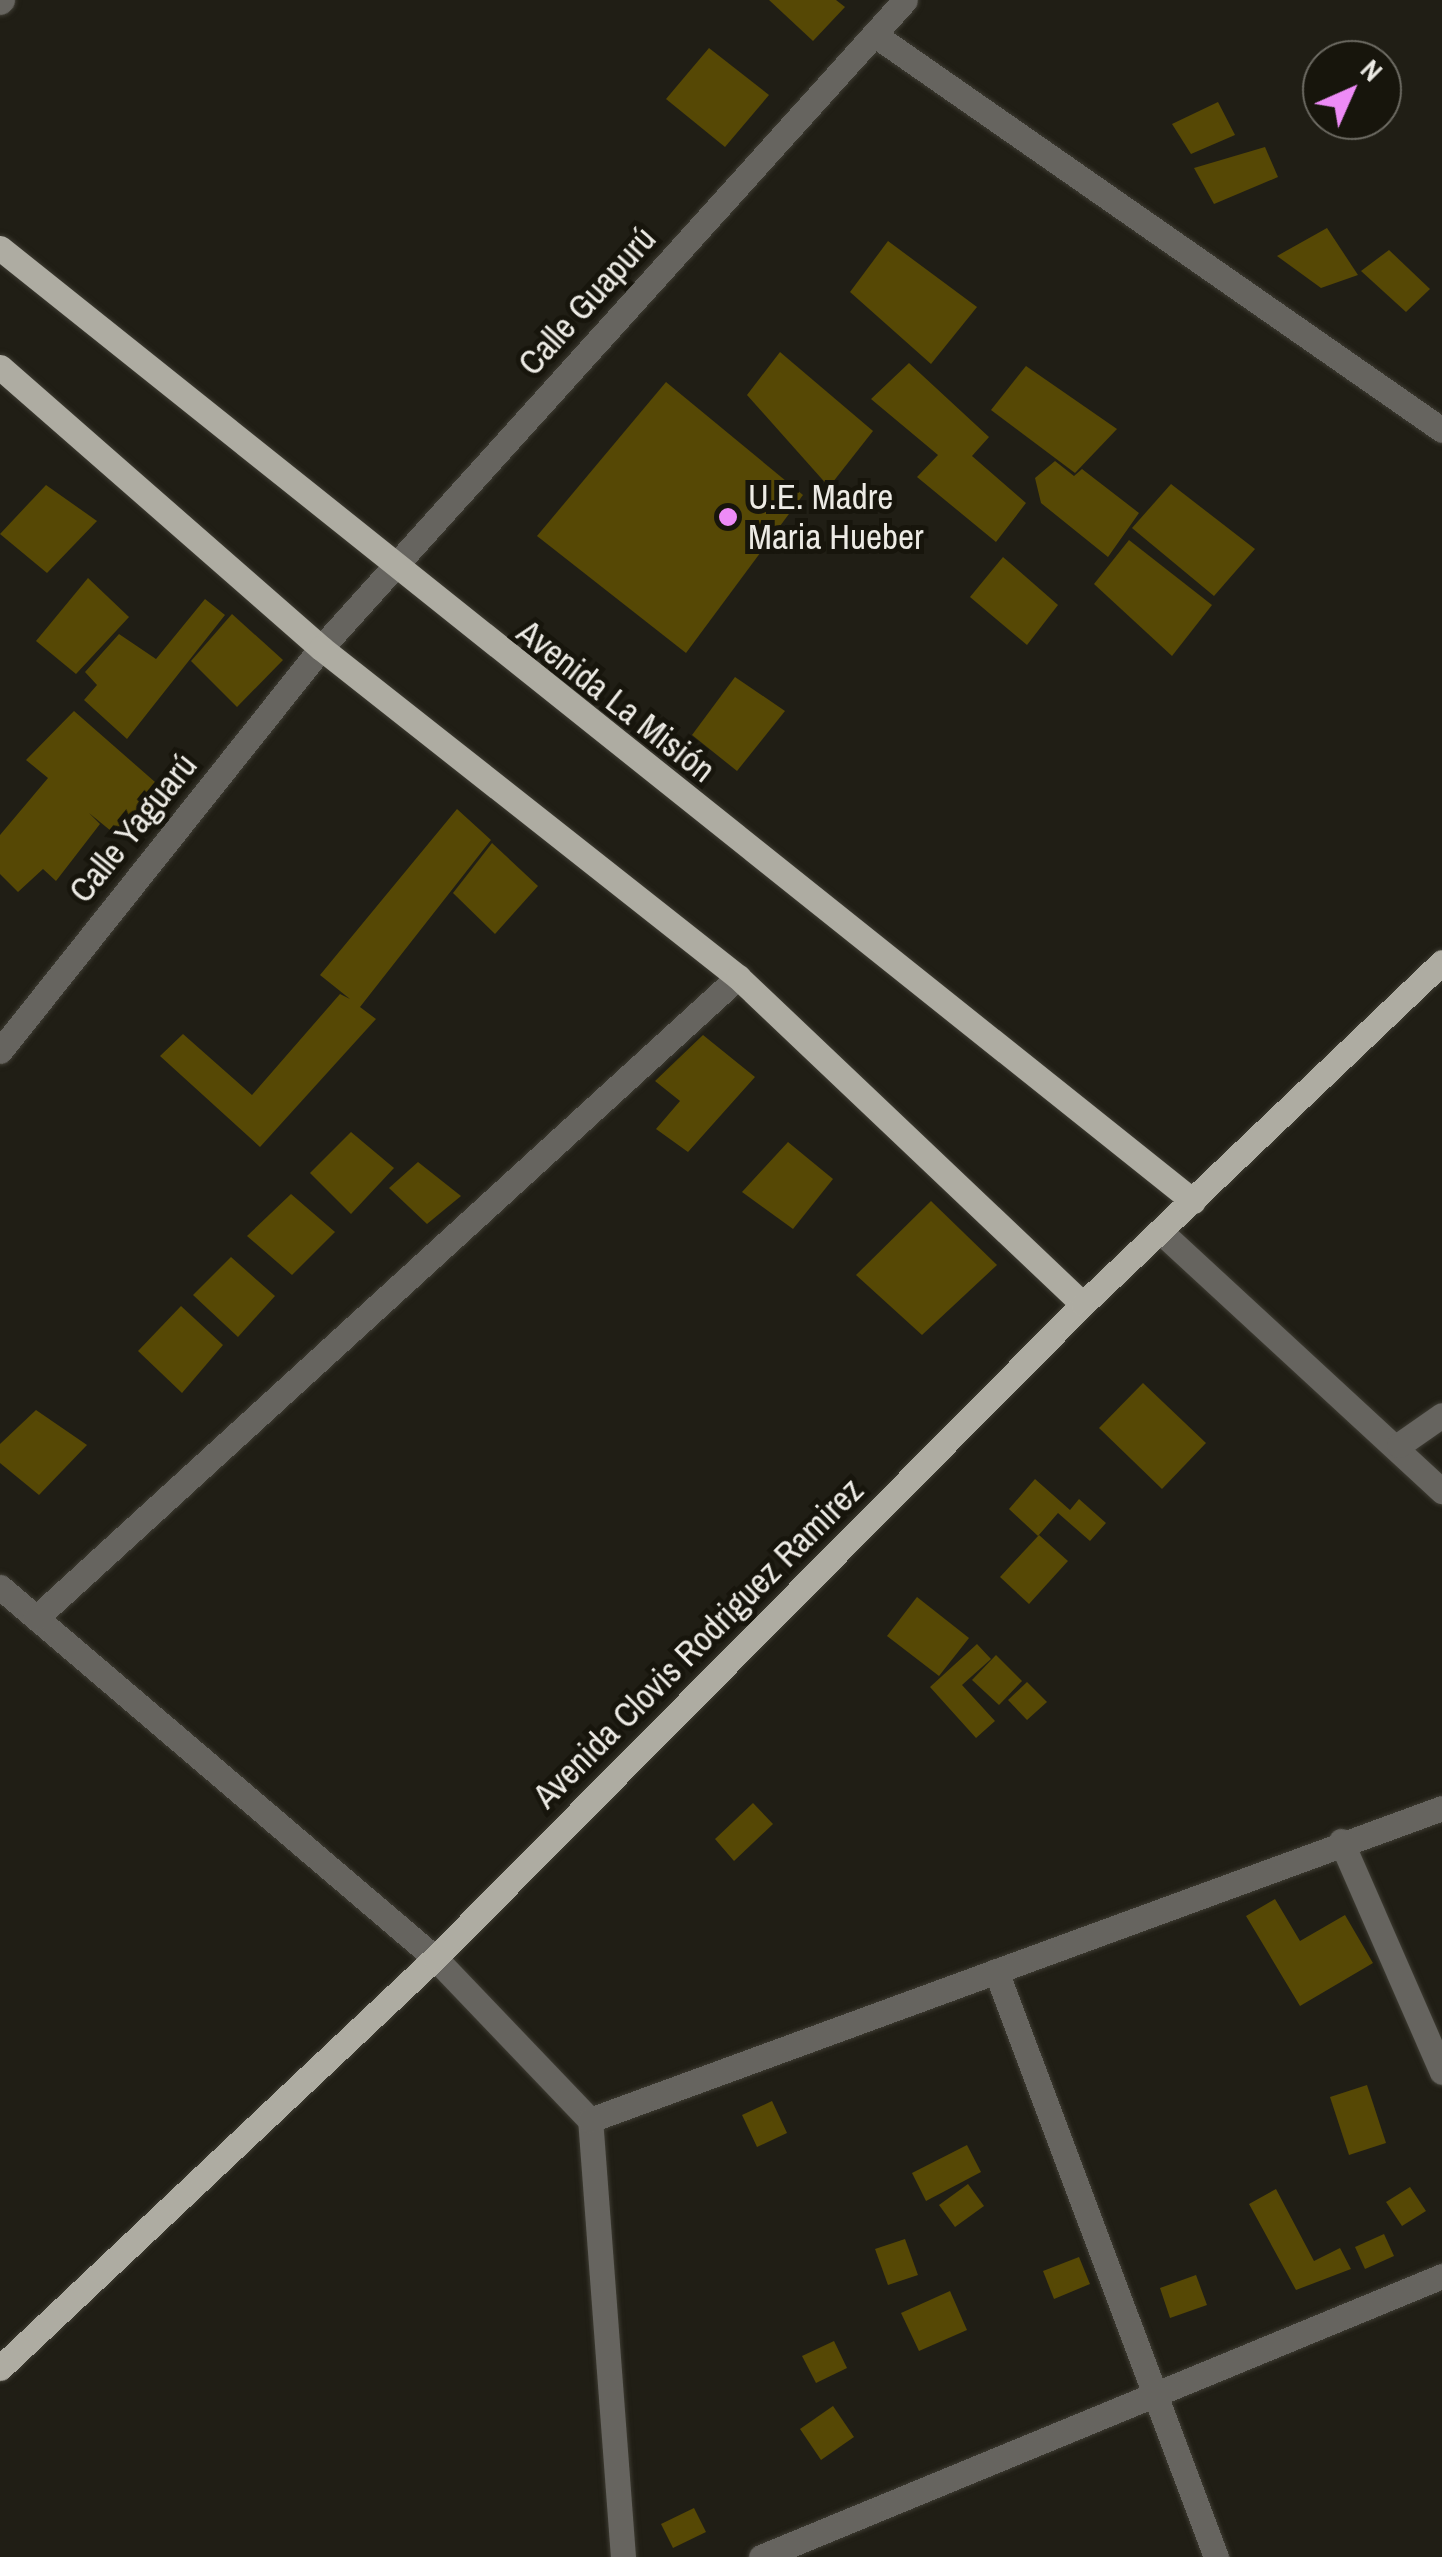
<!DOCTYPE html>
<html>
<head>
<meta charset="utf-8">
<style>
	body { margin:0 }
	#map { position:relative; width:1442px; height:2557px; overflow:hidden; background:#201e15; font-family:"Archivo Narrow",sans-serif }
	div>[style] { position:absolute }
	.building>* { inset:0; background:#564805 }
	.roads { filter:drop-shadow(0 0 2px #3d3b32) drop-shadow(0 0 2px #3d3b32) }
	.minor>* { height:25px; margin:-12.5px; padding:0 12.5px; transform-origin:12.5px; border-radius:12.5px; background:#66645f }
	.major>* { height:25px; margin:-12.5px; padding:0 12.5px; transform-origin:12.5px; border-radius:12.5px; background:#aeaca2 }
	.dots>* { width:28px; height:28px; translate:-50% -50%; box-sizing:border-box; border:5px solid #17150c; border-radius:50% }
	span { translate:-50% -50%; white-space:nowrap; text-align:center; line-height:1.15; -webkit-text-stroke:10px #17150c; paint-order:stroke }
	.street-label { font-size:35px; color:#edebe5 }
	.poi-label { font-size:35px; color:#edebe5 }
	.left { translate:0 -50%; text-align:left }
	.north { position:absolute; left:1302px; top:40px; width:100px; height:100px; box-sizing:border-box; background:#17150c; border:2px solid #6d6b63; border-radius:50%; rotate:45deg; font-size:28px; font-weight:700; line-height:40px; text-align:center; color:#edebe5 }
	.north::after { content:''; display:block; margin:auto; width:35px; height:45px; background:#ee8bf7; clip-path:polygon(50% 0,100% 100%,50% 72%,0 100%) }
</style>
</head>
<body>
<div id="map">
	<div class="building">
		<div style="clip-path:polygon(769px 0,836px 0,845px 7px,813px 41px)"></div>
		<div style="clip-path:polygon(709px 48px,769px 95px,725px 147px,666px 99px)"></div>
		<div style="clip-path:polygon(1218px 102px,1235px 135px,1191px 154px,1172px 124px)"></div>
		<div style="clip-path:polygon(1265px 147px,1278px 177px,1214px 204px,1194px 168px)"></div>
		<div style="clip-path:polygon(1327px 228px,1358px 275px,1321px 288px,1277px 256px)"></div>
		<div style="clip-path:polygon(888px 241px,977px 307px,931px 364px,850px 292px)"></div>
		<div style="clip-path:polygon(1389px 250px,1430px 289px,1406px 312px,1361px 271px)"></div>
		<div style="clip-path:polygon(780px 352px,873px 431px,829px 487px,747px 395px)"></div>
		<div style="clip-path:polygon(909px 363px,989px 437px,972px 456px,1026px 503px,996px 542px,917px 477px,938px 455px,871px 399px)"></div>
		<div style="clip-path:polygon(1026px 366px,1117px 429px,1075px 473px,991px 410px)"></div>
		<div style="clip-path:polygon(666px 382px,803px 495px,686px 653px,537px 536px)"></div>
		<div style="clip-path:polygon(1055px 461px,1074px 476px,1082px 469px,1139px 513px,1108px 557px,1041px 503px,1035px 478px)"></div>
		<div style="clip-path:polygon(1171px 484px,1255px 549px,1214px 596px,1132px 528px)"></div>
		<div style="clip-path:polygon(46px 485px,97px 521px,47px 573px,0 534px)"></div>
		<div style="clip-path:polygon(1129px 540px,1212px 605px,1172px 656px,1094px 584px)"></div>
		<div style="clip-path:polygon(1003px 557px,1058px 605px,1027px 645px,970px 597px)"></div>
		<div style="clip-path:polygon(88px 578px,129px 617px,76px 674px,36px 641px)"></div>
		<div style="clip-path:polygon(205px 599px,225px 615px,127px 739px,84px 700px,97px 685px,85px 672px,119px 634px,156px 659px)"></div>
		<div style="clip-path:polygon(232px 614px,283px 660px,237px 707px,191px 661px)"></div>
		<div style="clip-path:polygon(735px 677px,785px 711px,737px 771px,692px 735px)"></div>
		<div style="clip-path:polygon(74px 711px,163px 789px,122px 840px,89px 813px,100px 824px,56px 881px,43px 869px,18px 892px,0 874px,0 835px,48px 778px,26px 760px)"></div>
		<div style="clip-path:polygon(457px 809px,491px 840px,360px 1007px,376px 1019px,260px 1147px,160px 1056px,183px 1034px,252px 1095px,340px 994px,350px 999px,320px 975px)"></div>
		<div style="clip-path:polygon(492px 843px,538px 886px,495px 934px,453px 893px)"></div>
		<div style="clip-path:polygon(703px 1035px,755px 1077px,688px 1152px,656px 1129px,680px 1101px,655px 1081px)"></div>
		<div style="clip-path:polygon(351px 1132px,394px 1168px,351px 1214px,310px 1173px)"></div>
		<div style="clip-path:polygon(788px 1142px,833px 1179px,793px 1229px,742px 1192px)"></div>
		<div style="clip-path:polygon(418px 1162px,461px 1196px,427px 1224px,389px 1188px)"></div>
		<div style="clip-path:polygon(291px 1194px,335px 1232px,292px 1275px,247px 1236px)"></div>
		<div style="clip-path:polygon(931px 1201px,997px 1265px,922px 1335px,856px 1275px)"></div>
		<div style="clip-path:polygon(231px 1257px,275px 1296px,238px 1337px,193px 1295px)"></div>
		<div style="clip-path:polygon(181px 1306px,223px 1345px,182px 1393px,138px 1351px)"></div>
		<div style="clip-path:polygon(1143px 1383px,1206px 1443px,1162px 1489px,1099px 1428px)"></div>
		<div style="clip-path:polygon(36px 1410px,87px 1445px,39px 1495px,0 1463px,0 1444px)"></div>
		<div style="clip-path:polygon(1035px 1479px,1070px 1510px,1079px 1499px,1106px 1523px,1090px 1541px,1058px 1513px,1038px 1536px,1009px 1509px)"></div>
		<div style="clip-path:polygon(1039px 1535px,1068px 1561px,1029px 1604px,1000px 1577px)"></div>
		<div style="clip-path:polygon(917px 1597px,969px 1638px,939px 1676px,887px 1636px)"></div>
		<div style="clip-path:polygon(977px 1644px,991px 1659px,962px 1685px,995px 1721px,976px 1738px,930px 1687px)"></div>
		<div style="clip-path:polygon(996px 1655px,1022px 1681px,999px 1705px,972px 1680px)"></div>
		<div style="clip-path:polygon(1027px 1682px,1047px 1702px,1027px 1720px,1008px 1700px)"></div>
		<div style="clip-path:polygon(753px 1803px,773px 1824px,734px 1861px,715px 1839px)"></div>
		<div style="clip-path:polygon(1275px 1899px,1300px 1941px,1345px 1915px,1373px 1963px,1300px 2006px,1246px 1916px)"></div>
		<div style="clip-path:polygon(1367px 2085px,1386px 2143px,1349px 2155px,1330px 2097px)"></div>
		<div style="clip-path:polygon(772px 2101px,787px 2133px,757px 2147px,742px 2115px)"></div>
		<div style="clip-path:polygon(967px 2145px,981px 2172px,926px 2201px,912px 2173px)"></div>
		<div style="clip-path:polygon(968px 2184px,984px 2206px,955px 2227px,939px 2205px)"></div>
		<div style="clip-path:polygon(1410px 2187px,1426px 2211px,1402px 2226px,1386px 2202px)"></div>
		<div style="clip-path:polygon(1276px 2189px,1314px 2261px,1340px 2248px,1351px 2269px,1296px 2290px,1249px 2204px)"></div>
		<div style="clip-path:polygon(1384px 2234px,1394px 2256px,1365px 2269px,1355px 2247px)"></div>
		<div style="clip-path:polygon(905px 2239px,918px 2275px,888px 2285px,875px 2249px)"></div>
		<div style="clip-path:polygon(1079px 2257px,1090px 2284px,1054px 2299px,1043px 2271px)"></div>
		<div style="clip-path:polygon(1196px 2275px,1207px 2305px,1170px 2318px,1160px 2288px)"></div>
		<div style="clip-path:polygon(950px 2291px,967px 2330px,919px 2351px,901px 2313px)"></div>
		<div style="clip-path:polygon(834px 2341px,847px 2368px,816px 2383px,802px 2356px)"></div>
		<div style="clip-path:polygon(833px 2406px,854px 2437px,821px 2460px,800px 2429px)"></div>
		<div style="clip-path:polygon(694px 2508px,706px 2532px,673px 2548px,661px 2524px)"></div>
	</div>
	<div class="roads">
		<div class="minor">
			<div style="left:0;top:2px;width:3px;rotate:-45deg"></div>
			<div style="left:875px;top:35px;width:691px;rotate:34.86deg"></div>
			<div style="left:0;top:1051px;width:515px;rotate:-51.46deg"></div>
			<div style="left:321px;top:648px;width:872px;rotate:-47.97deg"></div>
			<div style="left:1160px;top:1231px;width:384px;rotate:42.7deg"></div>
			<div style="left:1399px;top:1445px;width:52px;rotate:-34.9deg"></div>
			<div style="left:0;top:1587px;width:572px;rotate:40.46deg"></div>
			<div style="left:435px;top:1958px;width:224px;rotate:46.3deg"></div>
			<div style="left:36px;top:1618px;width:951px;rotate:-42.4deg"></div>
			<div style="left:1341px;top:1841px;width:252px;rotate:66.4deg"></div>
			<div style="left:996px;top:1971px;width:626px;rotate:69.42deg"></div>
			<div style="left:623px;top:2557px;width:438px;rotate:-94.3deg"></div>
			<div style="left:590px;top:2120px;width:907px;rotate:-20.11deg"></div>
			<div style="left:761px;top:2557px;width:737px;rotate:-22.42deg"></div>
		</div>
		<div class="major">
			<div style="left:0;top:248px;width:1527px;rotate:38.62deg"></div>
			<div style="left:0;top:367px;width:427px;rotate:41.2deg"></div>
			<div style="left:321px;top:648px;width:531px;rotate:38.27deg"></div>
			<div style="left:738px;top:977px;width:475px;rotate:43.5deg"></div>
			<div style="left:0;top:2368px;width:598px;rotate:-43.31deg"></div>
			<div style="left:435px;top:1958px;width:921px;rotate:-45.26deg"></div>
			<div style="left:1083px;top:1304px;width:496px;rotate:-43.6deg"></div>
		</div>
	</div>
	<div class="dots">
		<div style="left:728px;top:517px;background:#ee8bf7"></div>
	</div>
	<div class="street-label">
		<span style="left:587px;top:301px;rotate:-48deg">Calle Guapurú</span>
		<span style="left:616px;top:701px;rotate:38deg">Avenida La Misión</span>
		<span style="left:133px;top:828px;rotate:-51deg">Calle Yaguarú</span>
		<span style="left:698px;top:1643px;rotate:-45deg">Avenida Clovis Rodriguez Ramirez</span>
	</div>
	<div class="poi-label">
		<span class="left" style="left:748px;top:517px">U.E. Madre<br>Maria Hueber</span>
	</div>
	<div class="north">N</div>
</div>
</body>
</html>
